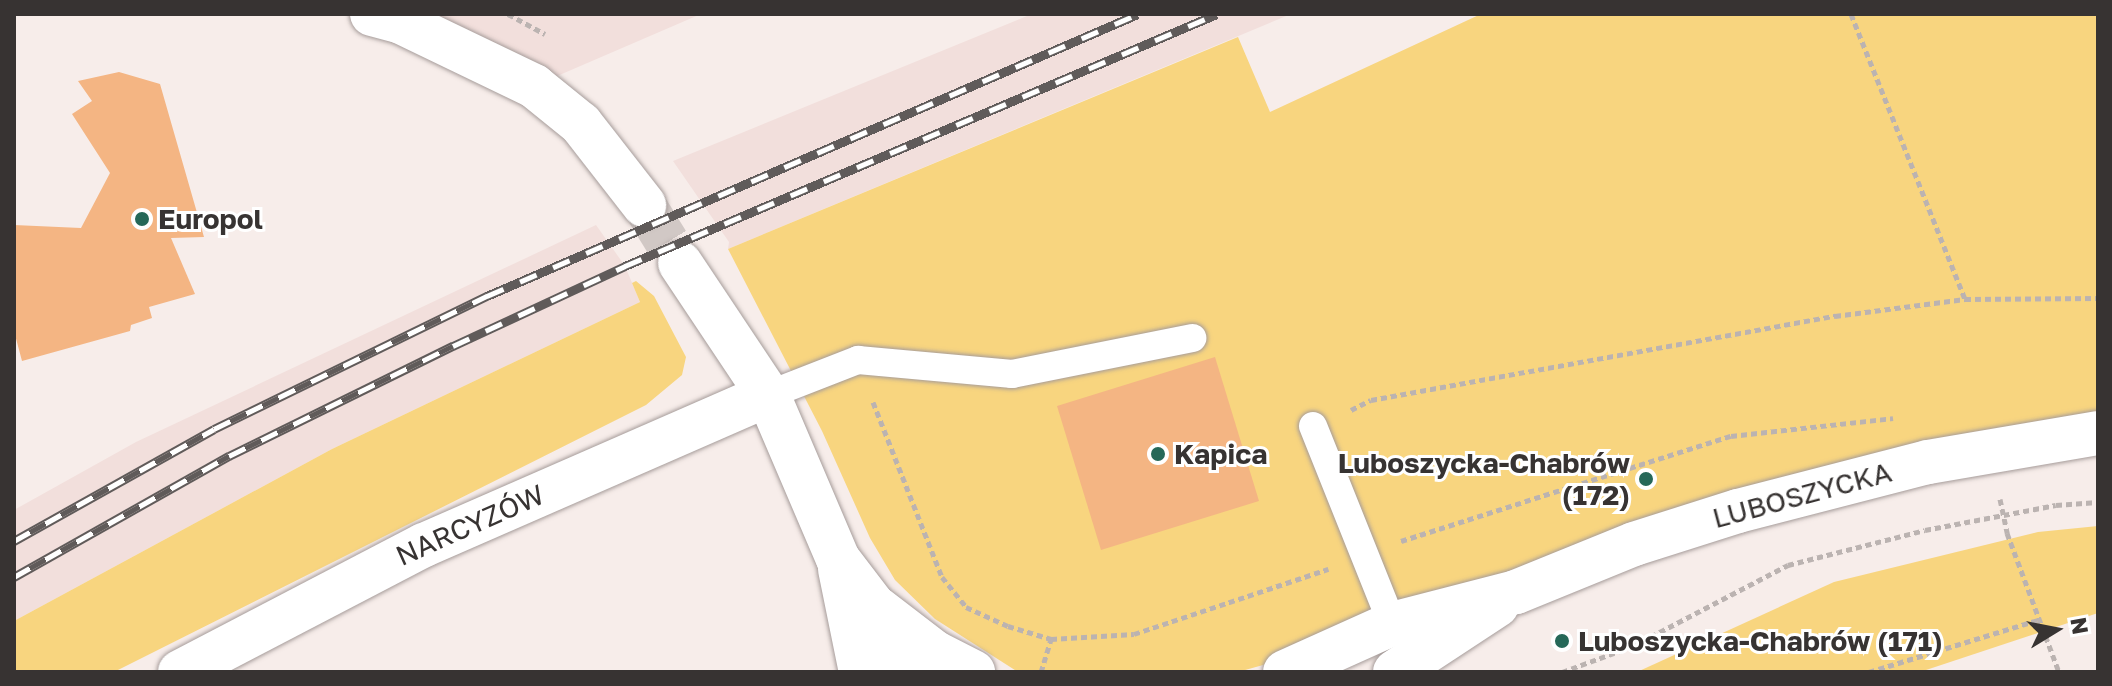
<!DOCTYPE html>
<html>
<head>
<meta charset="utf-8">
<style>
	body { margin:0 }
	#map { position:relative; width:2112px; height:686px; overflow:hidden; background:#f7edea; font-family:"Golos Text",sans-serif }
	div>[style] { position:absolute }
	.built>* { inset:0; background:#f2dfdc }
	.green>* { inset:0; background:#f8d57f }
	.building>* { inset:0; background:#f4b583 }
	.secondary-tunnel>* { height:44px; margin-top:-22px; transform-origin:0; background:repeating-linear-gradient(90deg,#d1c8c5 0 44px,transparent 0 66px) }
	.path>* { height:5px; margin-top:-2.5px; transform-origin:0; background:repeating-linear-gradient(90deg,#bbb3b1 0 6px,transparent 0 10px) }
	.roads { filter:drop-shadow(0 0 2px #a69c9a) drop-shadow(0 0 2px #a69c9a) }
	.lane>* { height:28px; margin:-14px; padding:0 14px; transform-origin:14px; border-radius:14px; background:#fff }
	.street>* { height:44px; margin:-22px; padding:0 22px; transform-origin:22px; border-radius:22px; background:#fff }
	.secondary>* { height:44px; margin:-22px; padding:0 22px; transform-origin:22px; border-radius:22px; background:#fff }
	.rail>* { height:9px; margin-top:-4.5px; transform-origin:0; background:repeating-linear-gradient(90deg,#fff 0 18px,#605b5a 0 36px); box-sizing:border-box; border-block:2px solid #605b5a }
	.dots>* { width:22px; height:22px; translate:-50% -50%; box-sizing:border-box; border:4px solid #fff; border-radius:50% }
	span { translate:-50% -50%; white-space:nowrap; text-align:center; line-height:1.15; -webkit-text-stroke:6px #fff; paint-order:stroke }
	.poi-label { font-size:28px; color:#373332; font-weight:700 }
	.left { translate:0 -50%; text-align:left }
	.right { translate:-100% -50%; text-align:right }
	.street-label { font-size:28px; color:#373332 }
	.frame { position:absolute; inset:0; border:16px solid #373332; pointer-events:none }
	.north { position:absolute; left:2016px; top:590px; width:80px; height:80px; -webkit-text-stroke:6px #fff; paint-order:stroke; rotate:80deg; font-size:22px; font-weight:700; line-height:32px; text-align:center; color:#373332 }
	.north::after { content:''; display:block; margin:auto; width:28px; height:36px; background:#373332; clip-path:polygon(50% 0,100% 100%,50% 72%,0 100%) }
</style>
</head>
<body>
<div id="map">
	<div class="built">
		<div style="clip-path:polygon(372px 14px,701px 14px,534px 86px)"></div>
		<div style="clip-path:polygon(1032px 14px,1291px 14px,728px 249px,729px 242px,673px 161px)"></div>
		<div style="clip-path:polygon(596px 225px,625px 266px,640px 302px,332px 449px,14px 621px,14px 510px,136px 442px)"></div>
	</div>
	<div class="green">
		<div style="clip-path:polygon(1481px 14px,2098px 14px,2098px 433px,1238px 672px,1018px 672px,935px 619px,895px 580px,870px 538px,822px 431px,728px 249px,1238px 37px,1270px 112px)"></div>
		<div style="clip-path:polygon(636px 281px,654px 296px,686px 357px,682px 375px,646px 405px,114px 672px,14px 672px,14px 621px,332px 449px,640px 302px,632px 283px)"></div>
		<div style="clip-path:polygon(2098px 526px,2098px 613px,1920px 672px,1637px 672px,1834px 582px,2038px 532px)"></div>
	</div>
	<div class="building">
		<div style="clip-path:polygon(119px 72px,160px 84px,204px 237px,171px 238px,195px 294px,149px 307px,152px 318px,131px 325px,130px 331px,22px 361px,14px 331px,14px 225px,81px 228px,110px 173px,72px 114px,92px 101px,78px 81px)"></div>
		<div style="clip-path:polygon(1215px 357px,1259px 501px,1101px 550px,1057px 406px)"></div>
	</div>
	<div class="secondary-tunnel">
		<div style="left:644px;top:205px;width:68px;rotate:58.2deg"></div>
	</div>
	<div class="path">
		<div style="left:508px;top:14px;width:42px;rotate:28.4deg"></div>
		<div style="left:1851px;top:14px;width:307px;rotate:68.2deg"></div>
		<div style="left:873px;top:402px;width:188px;rotate:68.5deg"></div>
		<div style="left:942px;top:577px;width:38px;rotate:51deg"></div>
		<div style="left:966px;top:607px;width:46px;rotate:24.3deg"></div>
		<div style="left:1008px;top:626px;width:45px;rotate:16.8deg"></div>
		<div style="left:1051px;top:639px;width:83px;rotate:-3.4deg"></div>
		<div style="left:1134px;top:634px;width:205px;rotate:-18.5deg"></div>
		<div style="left:1351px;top:410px;width:22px;rotate:-27deg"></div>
		<div style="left:1371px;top:400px;width:472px;rotate:-10.3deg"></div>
		<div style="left:1835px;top:316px;width:131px;rotate:-7.5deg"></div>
		<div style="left:1965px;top:299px;width:133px;rotate:-0.4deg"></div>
		<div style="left:2000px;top:499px;width:35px;rotate:78deg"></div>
		<div style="left:2007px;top:533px;width:148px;rotate:69.5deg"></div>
		<div style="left:1401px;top:541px;width:346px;rotate:-17.7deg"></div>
		<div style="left:1731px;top:436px;width:163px;rotate:-6.3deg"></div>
		<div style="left:1041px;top:672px;width:34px;rotate:-73deg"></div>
		<div style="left:1562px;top:672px;width:76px;rotate:-20.1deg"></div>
		<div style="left:1633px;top:646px;width:175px;rotate:-27.6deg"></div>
		<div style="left:1788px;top:565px;width:141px;rotate:-14.3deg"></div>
		<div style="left:1925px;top:530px;width:133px;rotate:-10.8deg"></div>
		<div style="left:2056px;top:505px;width:42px;rotate:-4.1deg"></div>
		<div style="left:1869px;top:672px;width:180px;rotate:-17.1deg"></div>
	</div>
	<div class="roads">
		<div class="lane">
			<div style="left:768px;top:395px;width:97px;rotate:-21.3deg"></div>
			<div style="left:858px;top:360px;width:155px;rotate:5.2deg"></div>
			<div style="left:1012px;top:374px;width:184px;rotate:-11.3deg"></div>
			<div style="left:1313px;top:426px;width:213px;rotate:68.2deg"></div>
		</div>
		<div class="street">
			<div style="left:180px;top:672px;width:275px;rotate:-27.5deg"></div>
			<div style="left:424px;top:545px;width:375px;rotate:-23.6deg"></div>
		</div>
		<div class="secondary">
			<div style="left:372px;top:14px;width:30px;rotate:15deg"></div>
			<div style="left:401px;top:22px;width:148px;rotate:25.7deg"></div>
			<div style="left:534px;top:86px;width:60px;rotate:39deg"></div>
			<div style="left:581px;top:124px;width:103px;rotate:52.1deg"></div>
			<div style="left:680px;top:263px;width:159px;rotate:56.3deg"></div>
			<div style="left:768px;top:395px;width:178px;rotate:66.9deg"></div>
			<div style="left:838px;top:559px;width:58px;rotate:52.7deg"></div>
			<div style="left:873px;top:605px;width:74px;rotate:65.2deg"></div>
			<div style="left:840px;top:569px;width:105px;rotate:78.5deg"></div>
			<div style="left:878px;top:609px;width:71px;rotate:37.5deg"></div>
			<div style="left:934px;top:652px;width:44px;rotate:27.1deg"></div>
			<div style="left:1285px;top:672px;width:117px;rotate:-24.2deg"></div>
			<div style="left:1392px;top:624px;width:128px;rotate:-14.5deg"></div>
			<div style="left:1516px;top:592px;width:127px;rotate:-22.1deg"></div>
			<div style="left:1634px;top:544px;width:109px;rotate:-17.6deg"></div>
			<div style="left:1738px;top:511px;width:196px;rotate:-14.5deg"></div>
			<div style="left:1928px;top:462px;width:172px;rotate:-9.7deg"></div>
			<div style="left:1395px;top:672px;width:122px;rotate:-33.3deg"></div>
		</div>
	</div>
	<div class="rail">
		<div style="left:14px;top:541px;width:229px;rotate:-29.2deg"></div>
		<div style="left:214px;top:429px;width:304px;rotate:-26deg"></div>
		<div style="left:487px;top:296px;width:709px;rotate:-23.42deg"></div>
		<div style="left:14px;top:577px;width:247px;rotate:-29.4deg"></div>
		<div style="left:229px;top:456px;width:250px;rotate:-26.2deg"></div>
		<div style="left:453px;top:346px;width:190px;rotate:-24.9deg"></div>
		<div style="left:625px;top:266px;width:643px;rotate:-23.06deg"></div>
	</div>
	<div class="dots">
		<div style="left:142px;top:219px;background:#266858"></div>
		<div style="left:1158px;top:454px;background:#266858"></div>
		<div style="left:1646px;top:479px;background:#266858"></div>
		<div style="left:1562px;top:641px;background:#266858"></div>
	</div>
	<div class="poi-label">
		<span class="left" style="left:158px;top:219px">Europol</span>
		<span class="left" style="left:1174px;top:454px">Kapica</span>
		<span class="right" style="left:1630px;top:479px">Luboszycka-Chabrów<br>(172)</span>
		<span class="left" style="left:1578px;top:641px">Luboszycka-Chabrów (171)</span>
	</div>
	<div class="street-label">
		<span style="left:1802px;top:495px;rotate:-15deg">LUBOSZYCKA</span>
		<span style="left:470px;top:525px;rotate:-24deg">NARCYZÓW</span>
	</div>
	<div class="frame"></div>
	<div class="north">N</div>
</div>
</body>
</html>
